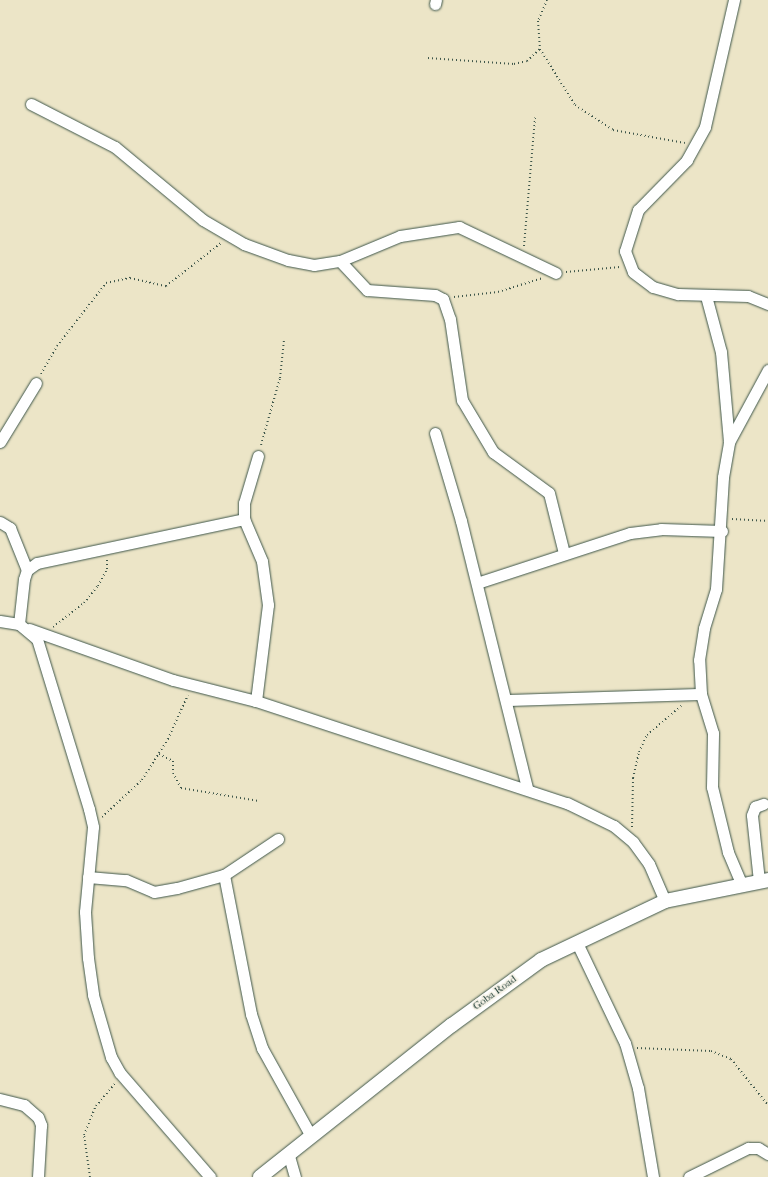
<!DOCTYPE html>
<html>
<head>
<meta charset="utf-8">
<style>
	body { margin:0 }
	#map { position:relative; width:768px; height:1177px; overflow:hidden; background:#ece5c7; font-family:"IM FELL French Canon",serif }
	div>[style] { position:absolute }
	.path>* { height:2px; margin-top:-1px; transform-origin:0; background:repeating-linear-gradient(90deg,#3e564a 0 1px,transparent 0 4px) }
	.roads { filter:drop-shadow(0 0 1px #3e564a) drop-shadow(0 0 1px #3e564a) }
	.minor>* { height:11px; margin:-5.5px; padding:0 5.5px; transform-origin:5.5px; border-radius:5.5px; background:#fff }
	.major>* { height:14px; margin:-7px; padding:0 7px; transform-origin:7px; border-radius:7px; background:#fff }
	span { translate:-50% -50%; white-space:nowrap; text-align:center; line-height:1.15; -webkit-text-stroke:3.5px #f7f3e8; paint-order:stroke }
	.street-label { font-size:11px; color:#1f3d34 }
</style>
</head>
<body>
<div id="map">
	<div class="path">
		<div style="left:547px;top:0;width:23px;rotate:113deg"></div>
		<div style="left:538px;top:21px;width:28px;rotate:86deg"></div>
		<div style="left:540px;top:49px;width:66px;rotate:58deg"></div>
		<div style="left:575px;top:105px;width:45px;rotate:33.3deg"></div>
		<div style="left:613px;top:130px;width:73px;rotate:10.2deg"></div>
		<div style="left:428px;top:58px;width:86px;rotate:4deg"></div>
		<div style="left:514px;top:64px;width:13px;rotate:-13deg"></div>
		<div style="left:527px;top:61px;width:18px;rotate:-43deg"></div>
		<div style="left:524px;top:246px;width:129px;rotate:-85.1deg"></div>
		<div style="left:566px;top:272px;width:54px;rotate:-5.3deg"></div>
		<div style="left:454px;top:297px;width:44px;rotate:-6.5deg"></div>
		<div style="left:498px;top:292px;width:47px;rotate:-17.3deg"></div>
		<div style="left:41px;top:374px;width:32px;rotate:-60deg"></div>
		<div style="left:57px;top:346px;width:80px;rotate:-52.1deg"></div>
		<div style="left:106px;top:283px;width:25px;rotate:-12deg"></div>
		<div style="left:130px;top:278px;width:37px;rotate:13deg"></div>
		<div style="left:166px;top:286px;width:70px;rotate:-38deg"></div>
		<div style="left:261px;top:445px;width:70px;rotate:-74.2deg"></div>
		<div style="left:280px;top:378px;width:39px;rotate:-84deg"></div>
		<div style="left:732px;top:519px;width:36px;rotate:3deg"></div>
		<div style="left:53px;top:627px;width:39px;rotate:-38deg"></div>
		<div style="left:84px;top:603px;width:22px;rotate:-51deg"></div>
		<div style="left:98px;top:586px;width:19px;rotate:-62deg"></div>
		<div style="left:107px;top:569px;width:11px;rotate:-90deg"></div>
		<div style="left:159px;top:754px;width:16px;rotate:27deg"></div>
		<div style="left:173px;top:761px;width:12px;rotate:90deg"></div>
		<div style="left:173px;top:773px;width:17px;rotate:62deg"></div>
		<div style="left:181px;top:788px;width:79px;rotate:9.5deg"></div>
		<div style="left:102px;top:817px;width:54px;rotate:-42.8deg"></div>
		<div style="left:142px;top:780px;width:49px;rotate:-57.6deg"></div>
		<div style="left:168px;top:739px;width:48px;rotate:-65.6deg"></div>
		<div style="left:632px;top:827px;width:49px;rotate:-88.8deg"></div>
		<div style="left:633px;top:778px;width:27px;rotate:-77deg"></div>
		<div style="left:639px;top:752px;width:19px;rotate:-65deg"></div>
		<div style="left:647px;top:735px;width:45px;rotate:-40.5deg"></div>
		<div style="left:637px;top:1048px;width:74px;rotate:2.3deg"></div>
		<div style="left:711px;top:1051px;width:22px;rotate:22deg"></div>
		<div style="left:731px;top:1059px;width:59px;rotate:51.2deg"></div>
		<div style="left:90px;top:1177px;width:42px;rotate:-98.1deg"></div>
		<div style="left:84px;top:1135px;width:31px;rotate:-68deg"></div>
		<div style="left:96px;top:1106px;width:30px;rotate:-50deg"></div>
	</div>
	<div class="roads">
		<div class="minor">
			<div style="left:734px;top:0;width:130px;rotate:102.9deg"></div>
			<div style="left:705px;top:127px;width:38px;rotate:119deg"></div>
			<div style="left:687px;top:160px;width:70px;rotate:134.4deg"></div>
			<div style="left:638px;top:210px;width:43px;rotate:107.6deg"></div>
			<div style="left:625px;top:251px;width:22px;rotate:69deg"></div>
			<div style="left:633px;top:272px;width:25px;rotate:37deg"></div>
			<div style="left:653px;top:287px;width:26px;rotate:16deg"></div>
			<div style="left:678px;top:294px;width:70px;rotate:1.6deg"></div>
			<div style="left:748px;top:296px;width:22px;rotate:22deg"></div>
			<div style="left:435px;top:4px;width:4px;rotate:-76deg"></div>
			<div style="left:31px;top:104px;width:94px;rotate:27.1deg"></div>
			<div style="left:115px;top:147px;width:114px;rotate:39.7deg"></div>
			<div style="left:203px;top:220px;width:48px;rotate:30.3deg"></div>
			<div style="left:244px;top:244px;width:47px;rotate:20deg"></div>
			<div style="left:288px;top:260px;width:26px;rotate:11deg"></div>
			<div style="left:314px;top:265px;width:26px;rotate:-9deg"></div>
			<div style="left:340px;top:261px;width:65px;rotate:-22.6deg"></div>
			<div style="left:400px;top:236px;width:60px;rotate:-8.7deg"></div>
			<div style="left:459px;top:227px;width:107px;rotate:25.4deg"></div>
			<div style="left:340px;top:261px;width:40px;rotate:47deg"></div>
			<div style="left:367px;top:290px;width:68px;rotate:4.2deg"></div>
			<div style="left:435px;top:295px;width:9px;rotate:27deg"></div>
			<div style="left:443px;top:299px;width:21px;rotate:71deg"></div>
			<div style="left:450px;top:319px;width:82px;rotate:81.6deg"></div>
			<div style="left:462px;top:400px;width:61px;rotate:59.2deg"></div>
			<div style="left:493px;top:452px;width:69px;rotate:36.2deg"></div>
			<div style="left:549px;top:493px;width:62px;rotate:76deg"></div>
			<div style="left:706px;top:296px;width:58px;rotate:75deg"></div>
			<div style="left:721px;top:352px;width:89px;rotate:84.9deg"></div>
			<div style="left:435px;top:433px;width:92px;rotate:73.5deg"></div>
			<div style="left:461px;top:521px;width:275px;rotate:76.1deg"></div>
			<div style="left:0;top:442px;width:69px;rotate:-58.6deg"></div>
			<div style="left:0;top:522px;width:12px;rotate:31deg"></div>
			<div style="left:10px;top:528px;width:45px;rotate:68deg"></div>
			<div style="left:477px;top:583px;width:161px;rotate:-18.1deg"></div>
			<div style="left:630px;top:533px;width:31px;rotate:-7deg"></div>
			<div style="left:661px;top:529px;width:61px;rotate:1.9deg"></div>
			<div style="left:0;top:621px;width:19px;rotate:9deg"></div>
			<div style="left:19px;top:624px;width:23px;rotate:40deg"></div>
			<div style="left:37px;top:639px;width:178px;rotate:73deg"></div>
			<div style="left:89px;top:809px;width:18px;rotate:77deg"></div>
			<div style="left:93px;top:827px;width:85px;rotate:95.4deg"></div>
			<div style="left:85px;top:912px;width:46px;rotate:86.3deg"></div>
			<div style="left:88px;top:958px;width:37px;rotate:82deg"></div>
			<div style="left:93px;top:995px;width:65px;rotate:73.8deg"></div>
			<div style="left:111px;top:1057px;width:18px;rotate:61deg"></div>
			<div style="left:120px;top:1073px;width:138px;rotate:49.1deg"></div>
			<div style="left:19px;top:624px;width:45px;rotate:-83.7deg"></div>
			<div style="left:24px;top:579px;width:9px;rotate:-72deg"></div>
			<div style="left:27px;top:570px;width:12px;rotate:-35deg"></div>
			<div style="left:37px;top:563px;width:212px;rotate:-12deg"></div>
			<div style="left:29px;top:629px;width:153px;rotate:19.5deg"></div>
			<div style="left:173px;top:680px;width:86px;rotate:14.2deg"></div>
			<div style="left:256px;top:701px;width:327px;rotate:18.2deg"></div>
			<div style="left:567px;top:803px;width:52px;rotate:26.1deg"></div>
			<div style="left:614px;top:826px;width:25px;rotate:40deg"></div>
			<div style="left:633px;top:842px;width:27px;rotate:54deg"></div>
			<div style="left:649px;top:864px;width:40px;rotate:66.6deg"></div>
			<div style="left:506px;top:700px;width:195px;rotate:-1.8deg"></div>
			<div style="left:256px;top:701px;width:97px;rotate:-82.9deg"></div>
			<div style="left:268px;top:605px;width:44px;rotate:-97.8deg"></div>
			<div style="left:262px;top:561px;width:46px;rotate:-113.2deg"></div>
			<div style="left:244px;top:519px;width:16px;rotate:-90deg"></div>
			<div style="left:244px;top:503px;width:49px;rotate:-73.4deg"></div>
			<div style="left:224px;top:875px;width:142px;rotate:79deg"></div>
			<div style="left:251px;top:1014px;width:36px;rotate:72deg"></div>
			<div style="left:262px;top:1048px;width:101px;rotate:60.9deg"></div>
			<div style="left:88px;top:877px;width:38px;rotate:5deg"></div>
			<div style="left:126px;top:880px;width:30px;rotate:23deg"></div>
			<div style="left:154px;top:892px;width:23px;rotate:-10deg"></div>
			<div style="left:177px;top:888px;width:49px;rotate:-15.5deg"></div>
			<div style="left:224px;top:875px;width:65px;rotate:-33.7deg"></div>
			<div style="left:759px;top:881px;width:66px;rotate:-96.1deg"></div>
			<div style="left:752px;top:815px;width:9px;rotate:-69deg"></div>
			<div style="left:755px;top:807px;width:9px;rotate:-21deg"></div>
			<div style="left:741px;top:883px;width:34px;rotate:-113deg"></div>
			<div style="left:728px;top:852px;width:67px;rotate:-103.8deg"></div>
			<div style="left:712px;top:787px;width:54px;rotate:-88.9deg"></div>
			<div style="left:713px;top:733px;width:41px;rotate:-107.1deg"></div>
			<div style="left:701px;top:694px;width:34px;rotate:-93deg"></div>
			<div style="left:699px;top:660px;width:32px;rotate:-81deg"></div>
			<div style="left:704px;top:628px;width:41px;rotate:-72.9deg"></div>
			<div style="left:716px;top:589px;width:112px;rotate:-86.4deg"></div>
			<div style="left:723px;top:477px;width:36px;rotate:-80deg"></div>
			<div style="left:729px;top:442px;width:82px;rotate:-61.6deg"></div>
			<div style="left:577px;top:943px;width:111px;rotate:64.4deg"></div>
			<div style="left:625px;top:1043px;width:47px;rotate:73.9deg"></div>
			<div style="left:638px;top:1088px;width:90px;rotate:80.4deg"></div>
			<div style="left:0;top:1099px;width:25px;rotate:14deg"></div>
			<div style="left:24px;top:1105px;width:18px;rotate:41deg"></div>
			<div style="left:38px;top:1117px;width:9px;rotate:69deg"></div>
			<div style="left:41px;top:1125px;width:52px;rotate:93.3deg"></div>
			<div style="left:289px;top:1156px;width:22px;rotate:74deg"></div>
			<div style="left:689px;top:1177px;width:66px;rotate:-26.2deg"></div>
			<div style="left:748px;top:1148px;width:10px"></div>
			<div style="left:758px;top:1148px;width:12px;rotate:31deg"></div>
		</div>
		<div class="major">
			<div style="left:260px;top:1177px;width:245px;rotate:-38.4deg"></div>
			<div style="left:452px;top:1025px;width:110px;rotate:-36.1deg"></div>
			<div style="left:541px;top:960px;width:137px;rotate:-25.4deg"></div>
			<div style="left:665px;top:901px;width:105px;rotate:-11.5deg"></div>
		</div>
	</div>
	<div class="street-label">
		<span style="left:495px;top:993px;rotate:-36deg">Goba Road</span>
	</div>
</div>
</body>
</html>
